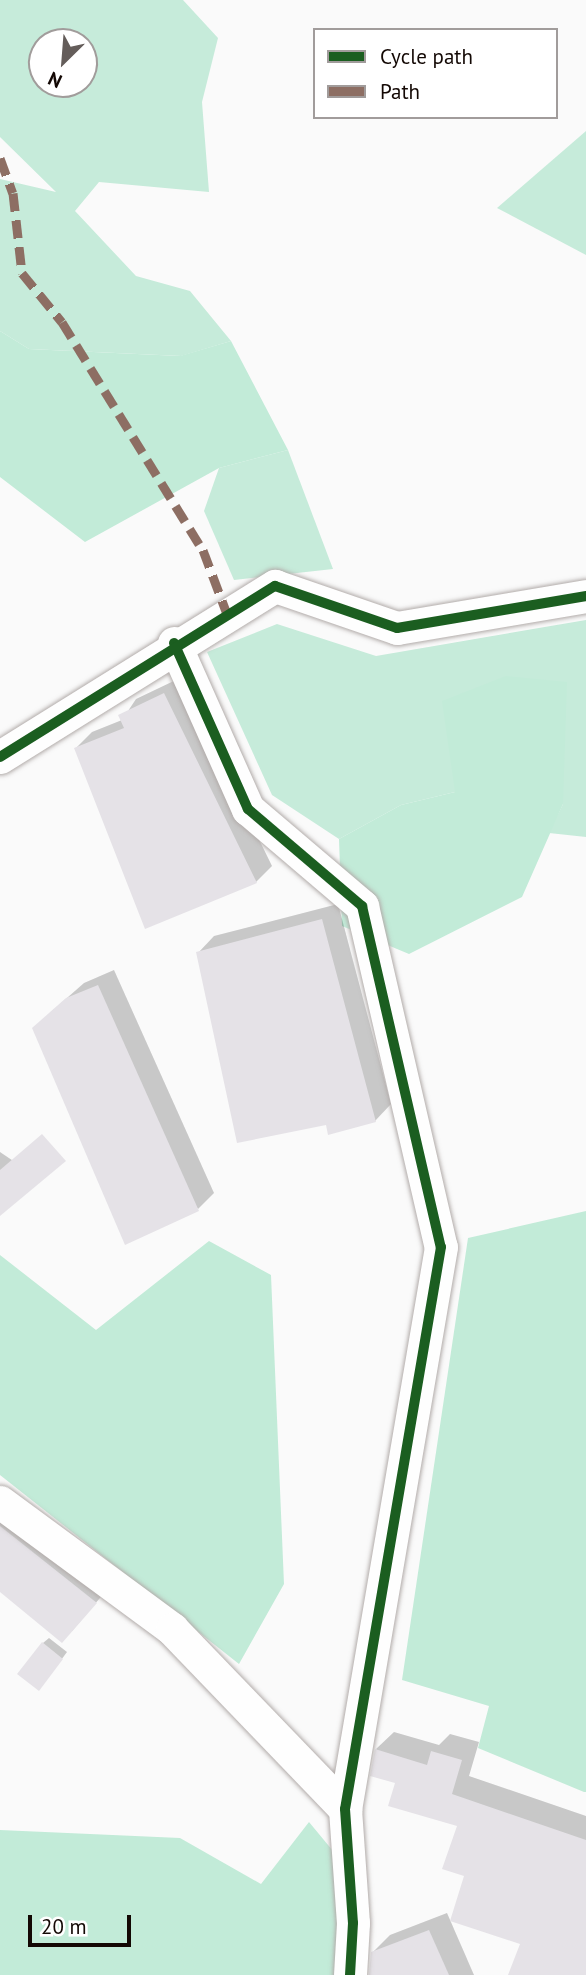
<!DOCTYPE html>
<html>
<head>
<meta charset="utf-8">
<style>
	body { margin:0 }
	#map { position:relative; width:586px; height:1975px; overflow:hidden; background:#fafafa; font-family:"PT Sans",sans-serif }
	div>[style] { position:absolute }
	.green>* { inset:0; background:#c6ebda }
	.forest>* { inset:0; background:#c2ebd8 }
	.shadow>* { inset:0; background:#0003 }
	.building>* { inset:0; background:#e5e2e7 }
	.roads { filter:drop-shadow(0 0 2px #b2acaa) drop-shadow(0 0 2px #b2acaa) }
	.street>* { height:33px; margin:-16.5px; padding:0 16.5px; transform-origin:16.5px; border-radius:16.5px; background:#fefefe }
	.quiet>* { height:9px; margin-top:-4.5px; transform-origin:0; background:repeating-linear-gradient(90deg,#8d6e63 0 18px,transparent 0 27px) }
	.cycleway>* { height:10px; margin:-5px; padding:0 5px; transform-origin:5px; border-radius:5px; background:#1b5e20 }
	span { translate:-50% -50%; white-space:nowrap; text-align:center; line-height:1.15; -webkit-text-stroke:6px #fff; paint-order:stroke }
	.legend { position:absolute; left:313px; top:28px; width:245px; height:91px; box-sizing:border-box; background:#fff; border:2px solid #a19c9b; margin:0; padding:9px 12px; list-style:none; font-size:21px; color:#130804 }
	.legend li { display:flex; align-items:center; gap:14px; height:35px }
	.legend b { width:35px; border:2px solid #a19c9b }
	.north { position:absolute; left:28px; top:28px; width:70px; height:70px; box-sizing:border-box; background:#fff; border:2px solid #a19c9b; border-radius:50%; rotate:205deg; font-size:19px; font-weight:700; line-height:28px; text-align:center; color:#130804 }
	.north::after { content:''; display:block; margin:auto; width:24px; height:32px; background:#645d5a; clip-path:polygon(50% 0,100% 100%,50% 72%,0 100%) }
	.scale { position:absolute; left:28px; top:1915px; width:103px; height:32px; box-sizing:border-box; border:4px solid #130804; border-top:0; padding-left:9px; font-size:21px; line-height:24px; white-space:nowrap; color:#130804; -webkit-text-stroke:5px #fff; paint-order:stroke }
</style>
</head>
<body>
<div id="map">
	<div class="green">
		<div style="clip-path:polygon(evenodd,0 0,183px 0,218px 38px,202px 102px,209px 192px,99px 182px,75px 211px,136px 276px,190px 291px,231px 341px,181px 356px,29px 349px,0 331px,0 179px,56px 192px,0 137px,0 0,42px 42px,84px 42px,84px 84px,42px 84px,42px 42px)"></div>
		<div style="clip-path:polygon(586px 131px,586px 255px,497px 208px)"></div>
		<div style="clip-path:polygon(288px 450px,333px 569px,234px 580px,204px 511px,219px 468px)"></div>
		<div style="clip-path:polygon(586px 620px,586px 837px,549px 833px,563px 804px,455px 792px,401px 805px,339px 839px,272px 795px,207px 652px,277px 624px,376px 656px)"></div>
	</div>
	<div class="forest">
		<div style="clip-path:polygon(0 331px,29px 349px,180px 356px,231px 341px,288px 450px,219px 468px,85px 542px,0 477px)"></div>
		<div style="clip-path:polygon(506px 676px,567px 682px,563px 804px,522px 897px,409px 954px,342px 926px,339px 839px,401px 805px,455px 792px,442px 701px)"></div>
		<div style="clip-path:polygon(586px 1211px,586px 1792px,584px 1792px,478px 1748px,489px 1706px,402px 1680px,468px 1238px)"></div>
		<div style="clip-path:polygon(209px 1241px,271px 1275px,284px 1584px,239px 1664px,0 1475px,0 1255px,96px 1330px)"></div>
		<div style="clip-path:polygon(309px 1822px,338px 1857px,340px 1975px,0 1975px,0 1830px,180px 1838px,261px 1884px)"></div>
	</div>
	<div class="shadow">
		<div style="clip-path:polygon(180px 678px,272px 866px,256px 882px,76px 748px,92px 732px,122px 720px,136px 699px)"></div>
		<div style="clip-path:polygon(338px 904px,391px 1104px,375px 1121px,327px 1123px,198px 953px,214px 936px)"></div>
		<div style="clip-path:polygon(114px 970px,214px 1193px,198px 1209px,51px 1012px,84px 983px)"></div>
		<div style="clip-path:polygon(0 1152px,40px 1179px,0 1214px)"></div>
		<div style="clip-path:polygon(0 1512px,105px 1592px,72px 1631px,0 1590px)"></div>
		<div style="clip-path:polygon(49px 1638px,67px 1652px,44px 1683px,43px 1643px)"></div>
		<div style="clip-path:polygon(394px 1732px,439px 1745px,450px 1734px,479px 1742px,469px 1776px,586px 1816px,586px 1975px,509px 1975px,523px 1943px,466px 1875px,459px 1825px,398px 1782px,376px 1749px)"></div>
		<div style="clip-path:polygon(447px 1913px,474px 1975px,371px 1975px,372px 1953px,390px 1935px)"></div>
	</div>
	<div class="building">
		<div style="clip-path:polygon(164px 693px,257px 883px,145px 929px,74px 748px,124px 728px,118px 715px)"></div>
		<div style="clip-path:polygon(322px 919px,376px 1122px,328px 1135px,326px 1125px,237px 1143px,196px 952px)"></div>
		<div style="clip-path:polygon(98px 985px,199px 1211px,125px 1245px,32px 1028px,66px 998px)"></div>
		<div style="clip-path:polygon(42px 1134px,66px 1161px,0 1216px,0 1170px)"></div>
		<div style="clip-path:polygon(0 1526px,97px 1603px,62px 1643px,0 1592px)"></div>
		<div style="clip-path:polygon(42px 1642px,63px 1659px,39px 1691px,17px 1674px)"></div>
		<div style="clip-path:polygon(375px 1749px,427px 1765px,431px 1751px,462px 1760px,452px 1794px,586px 1840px,586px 1975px,508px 1975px,520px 1944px,450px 1921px,464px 1876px,442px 1869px,457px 1826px,388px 1806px,395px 1783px,370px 1776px)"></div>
		<div style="clip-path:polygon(429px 1930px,449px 1975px,369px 1975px,371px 1952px)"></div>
	</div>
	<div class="roads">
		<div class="street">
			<div style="left:174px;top:643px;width:182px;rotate:66deg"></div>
			<div style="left:248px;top:809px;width:150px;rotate:40.4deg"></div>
			<div style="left:362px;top:906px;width:350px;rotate:77deg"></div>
			<div style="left:441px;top:1247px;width:570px;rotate:99.69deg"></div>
			<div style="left:345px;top:1809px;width:114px;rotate:86deg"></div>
			<div style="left:353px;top:1923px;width:52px;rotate:93.3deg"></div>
			<div style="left:0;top:757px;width:324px;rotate:-31.9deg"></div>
			<div style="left:275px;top:586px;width:129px;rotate:19deg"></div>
			<div style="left:397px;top:628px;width:192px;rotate:-9.6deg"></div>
			<div style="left:0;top:1502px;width:214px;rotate:36.4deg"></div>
			<div style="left:172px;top:1629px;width:250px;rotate:46.1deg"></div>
		</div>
	</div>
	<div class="quiet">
		<div style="left:0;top:158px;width:37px;rotate:70deg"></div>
		<div style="left:13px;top:193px;width:81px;rotate:83.6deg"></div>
		<div style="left:22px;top:273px;width:63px;rotate:50.8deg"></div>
		<div style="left:62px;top:322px;width:268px;rotate:58.3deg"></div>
		<div style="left:203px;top:550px;width:68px;rotate:69.4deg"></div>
	</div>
	<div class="cycleway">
		<div style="left:174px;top:643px;width:182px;rotate:66deg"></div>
		<div style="left:248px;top:809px;width:150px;rotate:40.4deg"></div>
		<div style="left:362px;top:906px;width:350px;rotate:77deg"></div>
		<div style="left:441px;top:1247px;width:570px;rotate:99.69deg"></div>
		<div style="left:345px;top:1809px;width:114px;rotate:86deg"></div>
		<div style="left:353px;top:1923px;width:52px;rotate:93.3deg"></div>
		<div style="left:0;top:757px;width:324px;rotate:-31.9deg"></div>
		<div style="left:275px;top:586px;width:129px;rotate:19deg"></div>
		<div style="left:397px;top:628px;width:192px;rotate:-9.6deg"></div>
	</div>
	<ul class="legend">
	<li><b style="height:9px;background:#1b5e20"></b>Cycle path</li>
	<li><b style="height:9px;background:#8d6e63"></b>Path</li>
	</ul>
	<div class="north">N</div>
	<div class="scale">20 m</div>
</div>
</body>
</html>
